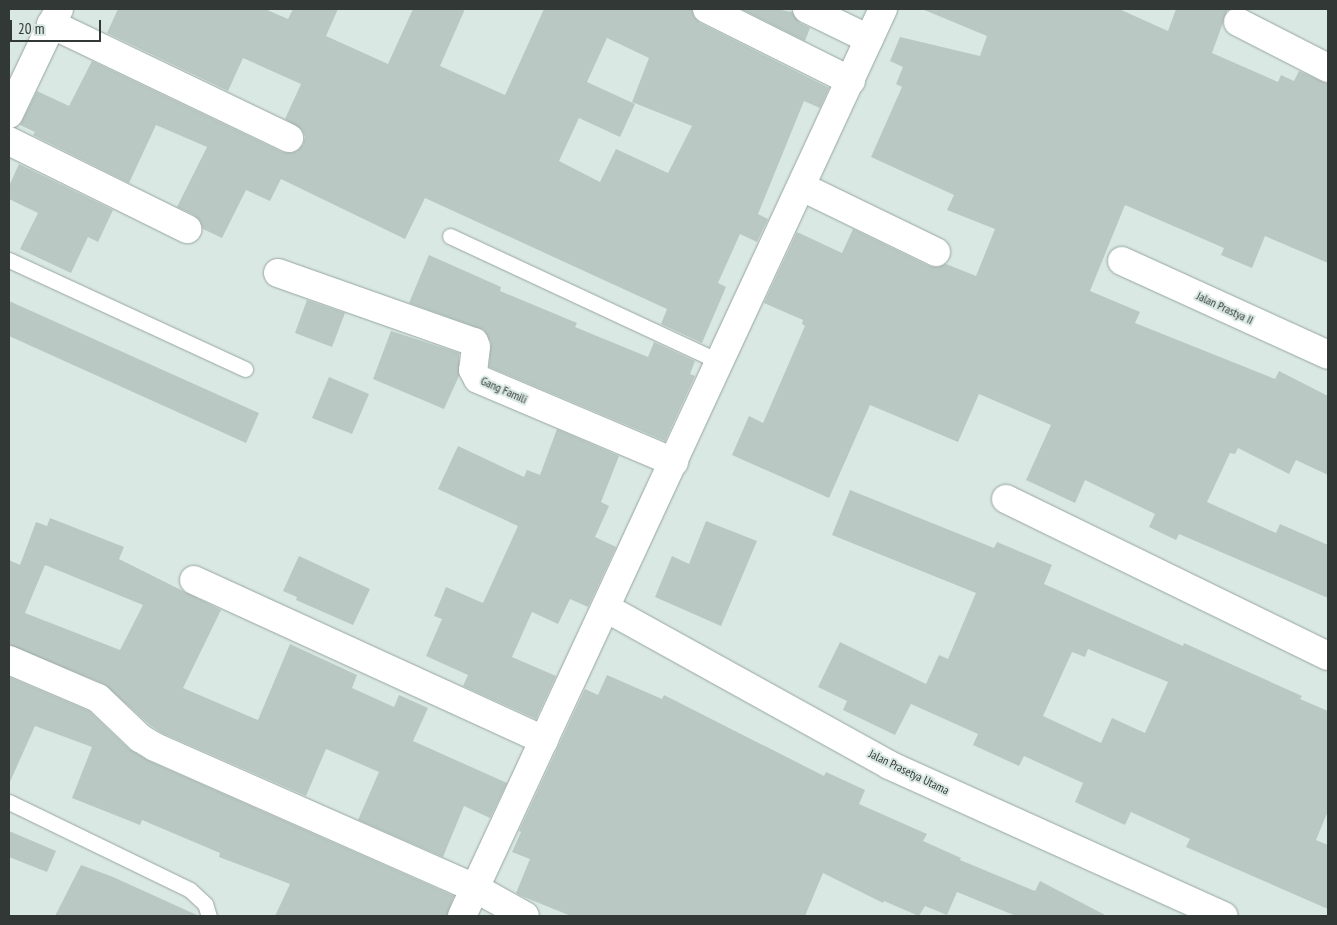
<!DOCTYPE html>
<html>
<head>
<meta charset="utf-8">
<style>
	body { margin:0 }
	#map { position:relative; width:1337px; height:925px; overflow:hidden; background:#d9e8e3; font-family:"PT Sans Narrow",sans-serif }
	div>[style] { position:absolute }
	.building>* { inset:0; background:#b9c8c3 }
	.roads { filter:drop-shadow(0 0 1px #97a5a1) drop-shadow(0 0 1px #97a5a1) }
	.service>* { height:15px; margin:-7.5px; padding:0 7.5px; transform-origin:7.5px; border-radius:7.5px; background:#fff }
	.minor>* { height:28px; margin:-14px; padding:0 14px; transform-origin:14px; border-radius:14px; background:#fff }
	span { translate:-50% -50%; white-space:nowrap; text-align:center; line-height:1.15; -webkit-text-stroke:4px #d9e8e3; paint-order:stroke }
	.street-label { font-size:12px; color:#323836 }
	.frame { position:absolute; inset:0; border:10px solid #323836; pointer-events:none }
	.scale { position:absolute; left:10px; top:20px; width:91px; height:22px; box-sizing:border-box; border:2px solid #323836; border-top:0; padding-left:6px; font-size:15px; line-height:18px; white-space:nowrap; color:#323836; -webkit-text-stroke:4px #d9e8e3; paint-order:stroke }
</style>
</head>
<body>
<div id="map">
	<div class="building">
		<div style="clip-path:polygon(evenodd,118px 9px,265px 9px,288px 19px,293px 9px,338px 9px,326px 36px,388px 64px,413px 9px,465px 9px,440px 66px,505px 95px,544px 9px,692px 9px,694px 17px,700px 23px,829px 88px,820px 108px,804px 101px,758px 214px,768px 219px,757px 242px,740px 234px,718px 283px,726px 287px,702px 343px,661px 324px,667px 309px,425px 198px,405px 239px,281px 179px,270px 201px,246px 190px,222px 238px,203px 229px,200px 221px,194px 215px,177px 207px,207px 147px,156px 125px,129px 183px,33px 135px,35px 132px,20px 125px,37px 91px,69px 106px,92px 61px,282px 152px,291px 153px,297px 151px,303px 145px,305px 137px,302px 130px,285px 119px,301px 84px,243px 58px,228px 91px,107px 33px,118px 9px,607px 38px,649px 58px,632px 102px,692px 126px,668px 173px,616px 149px,600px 182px,559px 161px,579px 118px,620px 137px,635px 104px,587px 82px,607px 38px)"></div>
		<div style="clip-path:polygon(741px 9px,776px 9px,792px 12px,800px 23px,810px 28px,805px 41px)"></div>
		<div style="clip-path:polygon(922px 9px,1119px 9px,1168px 31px,1176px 9px,1228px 9px,1212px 53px,1278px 82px,1281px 75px,1294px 81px,1299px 71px,1328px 84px,1328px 263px,1265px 236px,1252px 268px,1221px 255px,1224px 248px,1125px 205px,1090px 291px,1140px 312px,1135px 323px,1275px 379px,1279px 371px,1328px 396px,1328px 475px,1296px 460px,1289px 474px,1238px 448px,1235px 454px,1230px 453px,1207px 502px,1276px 533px,1280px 524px,1328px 545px,1328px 598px,1179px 534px,1176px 540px,1149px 527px,1155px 514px,1085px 480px,1075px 503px,1026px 480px,1051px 425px,979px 394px,958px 442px,870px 405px,829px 498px,732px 455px,749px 416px,763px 423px,805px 326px,802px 324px,803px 320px,764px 303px,797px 232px,842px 253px,853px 229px,929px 266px,938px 267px,946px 264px,976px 276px,995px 229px,947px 210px,954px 195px,871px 157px,902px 87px,896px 84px,903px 67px,890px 61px,900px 37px,980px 56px,987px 36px)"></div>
		<div style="clip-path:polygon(19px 164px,113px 210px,98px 242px,88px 237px,71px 273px,20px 249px,38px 213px,9px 199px,9px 186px)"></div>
		<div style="clip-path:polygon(429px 255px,501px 287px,500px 291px,577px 323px,575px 327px,648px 357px,654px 342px,695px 361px,690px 374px,695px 376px,665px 441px,489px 367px,491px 342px,484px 330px,409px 303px)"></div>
		<div style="clip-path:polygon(307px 300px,345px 313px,332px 347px,295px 333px)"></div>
		<div style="clip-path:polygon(9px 301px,259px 413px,246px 443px,9px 336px)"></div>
		<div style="clip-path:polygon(391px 331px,459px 353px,459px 376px,444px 409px,373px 379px)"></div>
		<div style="clip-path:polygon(329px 377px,369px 394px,352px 434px,312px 418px)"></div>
		<div style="clip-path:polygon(557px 429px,619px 456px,601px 502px,609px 506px,595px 537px,616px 547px,588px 607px,570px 599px,558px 624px,532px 612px,512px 657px,556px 676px,536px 719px,463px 686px,468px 675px,426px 656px,442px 619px,434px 616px,446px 587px,483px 603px,518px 526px,438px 489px,458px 446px,524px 477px,527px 470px,540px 475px)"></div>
		<div style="clip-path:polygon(evenodd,850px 490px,994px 548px,997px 542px,1052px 565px,1044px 584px,1183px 646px,1184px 643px,1302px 696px,1300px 699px,1328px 711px,1328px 811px,1316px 840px,1328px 845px,1328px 909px,1186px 847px,1190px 839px,1131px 812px,1125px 825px,1075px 802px,1083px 783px,1024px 756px,1019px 766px,973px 745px,978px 734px,911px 704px,895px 735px,843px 710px,847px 701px,818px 687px,840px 642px,926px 684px,939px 655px,948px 659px,976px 593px,832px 535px,850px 490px,1088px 649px,1168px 682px,1145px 733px,1112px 718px,1101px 743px,1043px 716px,1072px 652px,1085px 657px,1088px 649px)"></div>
		<div style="clip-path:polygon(evenodd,50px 518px,124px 547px,119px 559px,221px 610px,183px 688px,258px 720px,290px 644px,357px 675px,352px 688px,394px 707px,399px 695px,428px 708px,413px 741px,507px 783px,490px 818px,464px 806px,443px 857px,358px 820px,379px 772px,326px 749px,306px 796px,162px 733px,150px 725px,104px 684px,9px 645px,9px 560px,20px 565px,36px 522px,47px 526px,50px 518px,45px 565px,143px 605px,120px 650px,25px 613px,45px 565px)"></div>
		<div style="clip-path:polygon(706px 521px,757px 541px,721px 626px,655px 597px,672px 556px,689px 564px)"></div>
		<div style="clip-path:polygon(299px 556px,370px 589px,353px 625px,296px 600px,297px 597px,283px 591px)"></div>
		<div style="clip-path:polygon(607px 675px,662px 699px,664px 695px,824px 776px,826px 772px,865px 790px,859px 804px,927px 834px,923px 841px,961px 858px,960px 860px,1035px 891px,1040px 881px,1107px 916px,1016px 916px,957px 892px,947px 915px,925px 906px,919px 916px,884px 901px,883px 903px,823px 873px,805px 916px,571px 916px,519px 895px,516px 893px,530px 859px,512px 852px,521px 832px,519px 831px,585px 689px,598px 695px)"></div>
		<div style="clip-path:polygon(9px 677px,89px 711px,129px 749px,149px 761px,454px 896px,447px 916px,275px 916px,290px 884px,219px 857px,220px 853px,142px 820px,140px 825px,72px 798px,92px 747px,35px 726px,9px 784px)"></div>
		<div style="clip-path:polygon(9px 831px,56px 851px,47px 872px,9px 857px)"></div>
		<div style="clip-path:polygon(81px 865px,113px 877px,199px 916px,55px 916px)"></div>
	</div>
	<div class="roads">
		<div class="service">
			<div style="left:450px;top:236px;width:298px;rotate:25deg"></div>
			<div style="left:9px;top:260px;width:260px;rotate:24.8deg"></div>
			<div style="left:9px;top:802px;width:201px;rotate:25.9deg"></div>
			<div style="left:190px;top:890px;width:21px;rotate:43deg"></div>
			<div style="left:205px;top:904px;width:13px;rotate:72deg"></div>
		</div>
		<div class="minor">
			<div style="left:707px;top:9px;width:161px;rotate:26.6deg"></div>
			<div style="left:807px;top:9px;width:69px;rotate:25.8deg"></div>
			<div style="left:1238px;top:22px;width:101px;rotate:27.1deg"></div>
			<div style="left:51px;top:24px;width:264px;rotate:25.6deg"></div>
			<div style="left:9px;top:114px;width:116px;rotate:-64.5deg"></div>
			<div style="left:9px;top:141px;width:199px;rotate:26.3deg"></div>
			<div style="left:802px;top:187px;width:149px;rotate:25.9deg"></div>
			<div style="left:1122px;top:261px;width:226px;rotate:24.5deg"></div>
			<div style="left:278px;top:273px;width:208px;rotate:19.4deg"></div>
			<div style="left:474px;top:342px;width:5px;rotate:68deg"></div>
			<div style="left:476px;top:347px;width:23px;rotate:97deg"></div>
			<div style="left:473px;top:370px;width:10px;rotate:61deg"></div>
			<div style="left:478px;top:379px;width:213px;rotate:23deg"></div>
			<div style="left:1006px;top:499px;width:358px;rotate:26deg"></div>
			<div style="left:194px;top:580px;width:385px;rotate:24.6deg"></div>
			<div style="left:606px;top:608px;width:324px;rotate:29deg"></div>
			<div style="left:889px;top:765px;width:367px;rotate:24.3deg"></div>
			<div style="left:9px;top:660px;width:97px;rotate:23.1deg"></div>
			<div style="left:98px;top:698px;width:58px;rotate:43.6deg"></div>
			<div style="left:140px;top:738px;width:17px;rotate:31deg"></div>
			<div style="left:155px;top:747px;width:350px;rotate:23.8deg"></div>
			<div style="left:475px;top:888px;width:57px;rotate:29.2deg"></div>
			<div style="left:462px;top:916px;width:1000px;rotate:-65.1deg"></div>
		</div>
	</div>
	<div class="street-label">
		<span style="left:1225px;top:308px;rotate:25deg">Jalan Prastya II</span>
		<span style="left:504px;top:390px;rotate:24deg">Gang Famili</span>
		<span style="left:909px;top:772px;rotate:26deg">Jalan Prasetya Utama</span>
	</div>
	<div class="frame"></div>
	<div class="scale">20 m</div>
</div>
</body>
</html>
